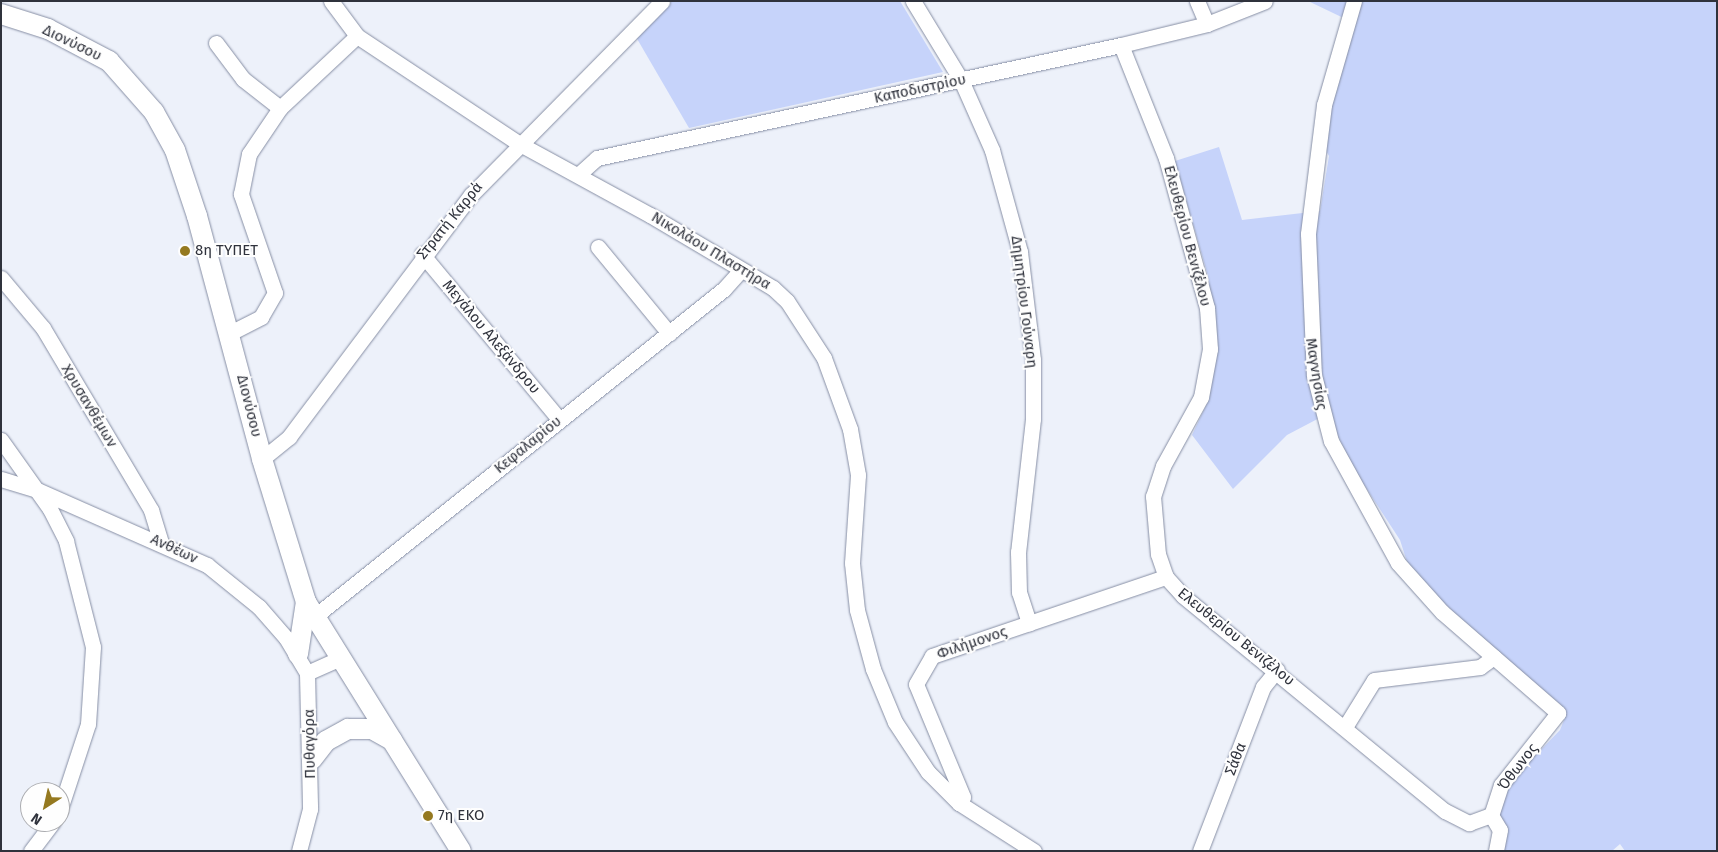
<!DOCTYPE html>
<html>
<head>
<meta charset="utf-8">
<style>
	body { margin:0 }
	#map { position:relative; width:1718px; height:852px; overflow:hidden; background:#edf1fa; font-family:"Fira Sans",sans-serif }
	div>[style] { position:absolute }
	.green>* { inset:0; background:#c6d3fa }
	.roads { filter:drop-shadow(0 0 1px #868ea4) drop-shadow(0 0 1px #868ea4) }
	.minor>* { height:15px; margin:-7.5px; padding:0 7.5px; transform-origin:7.5px; border-radius:7.5px; background:#fff }
	.major>* { height:20px; margin:-10px; padding:0 10px; transform-origin:10px; border-radius:10px; background:#fff }
	.dots>* { width:14px; height:14px; translate:-50% -50%; box-sizing:border-box; border:2px solid #fefefe; border-radius:50% }
	span { translate:-50% -50%; white-space:nowrap; text-align:center; line-height:1.15; -webkit-text-stroke:4px #fefefe; paint-order:stroke }
	.street-label { font-size:15px; color:#2f323c }
	.poi-label { font-size:15px; color:#2f323c }
	.left { translate:0 -50%; text-align:left }
	.frame { position:absolute; inset:0; border:2px solid #2f323c; pointer-events:none }
	.north { position:absolute; left:20px; top:782px; width:50px; height:50px; box-sizing:border-box; background:#fefefe; border:1px solid #abacb0; border-radius:50%; rotate:215deg; font-size:14px; font-weight:700; line-height:20px; text-align:center; color:#2f323c }
	.north::after { content:''; display:block; margin:auto; width:18px; height:22px; background:#957920; clip-path:polygon(50% 0,100% 100%,50% 72%,0 100%) }
</style>
</head>
<body>
<div id="map">
	<div class="green">
		<div style="clip-path:polygon(672px 1px,900px 1px,943px 72px,689px 128px,636px 37px)"></div>
		<div style="clip-path:polygon(1308px 1px,1717px 1px,1717px 851px,1625px 851px,1620px 844px,1612px 851px,1501px 851px,1497px 813px,1510px 782px,1560px 730px,1566px 715px,1561px 705px,1446px 608px,1408px 565px,1400px 540px,1355px 471px,1327px 414px,1287px 435px,1233px 489px,1192px 435px,1209px 399px,1214px 318px,1208px 276px,1175px 161px,1219px 147px,1242px 220px,1320px 211px,1329px 156px,1321px 142px,1354px 23px)"></div>
	</div>
	<div class="roads">
		<div class="minor">
			<div style="left:331px;top:1px;width:44px;rotate:53.4deg"></div>
			<div style="left:357px;top:36px;width:193px;rotate:33.6deg"></div>
			<div style="left:518px;top:143px;width:150px;rotate:28.6deg"></div>
			<div style="left:650px;top:215px;width:143px;rotate:30.7deg"></div>
			<div style="left:773px;top:288px;width:19px;rotate:43deg"></div>
			<div style="left:787px;top:301px;width:68px;rotate:57deg"></div>
			<div style="left:824px;top:358px;width:76px;rotate:69.9deg"></div>
			<div style="left:850px;top:429px;width:47px;rotate:80.1deg"></div>
			<div style="left:858px;top:475px;width:88px;rotate:93.9deg"></div>
			<div style="left:852px;top:563px;width:47px;rotate:83.9deg"></div>
			<div style="left:857px;top:610px;width:61px;rotate:74.8deg"></div>
			<div style="left:873px;top:669px;width:57px;rotate:67.5deg"></div>
			<div style="left:895px;top:722px;width:60px;rotate:56.6deg"></div>
			<div style="left:928px;top:772px;width:44px;rotate:45deg"></div>
			<div style="left:959px;top:803px;width:89px;rotate:32.6deg"></div>
			<div style="left:913px;top:1px;width:92px;rotate:58.7deg"></div>
			<div style="left:961px;top:80px;width:77px;rotate:66.1deg"></div>
			<div style="left:992px;top:150px;width:106px;rotate:74.6deg"></div>
			<div style="left:1020px;top:252px;width:109px;rotate:83.1deg"></div>
			<div style="left:1033px;top:360px;width:59px;rotate:90deg"></div>
			<div style="left:1033px;top:419px;width:134px;rotate:96.4deg"></div>
			<div style="left:1018px;top:552px;width:40px;rotate:88.6deg"></div>
			<div style="left:1019px;top:592px;width:33px;rotate:72deg"></div>
			<div style="left:1197px;top:1px;width:25px;rotate:67deg"></div>
			<div style="left:1354px;top:1px;width:108px;rotate:106.1deg"></div>
			<div style="left:1324px;top:105px;width:130px;rotate:97.1deg"></div>
			<div style="left:1308px;top:234px;width:141px;rotate:87.6deg"></div>
			<div style="left:1314px;top:375px;width:68px;rotate:75.6deg"></div>
			<div style="left:1331px;top:441px;width:139px;rotate:61.2deg"></div>
			<div style="left:1398px;top:563px;width:66px;rotate:48.1deg"></div>
			<div style="left:1442px;top:612px;width:154px;rotate:41deg"></div>
			<div style="left:1558px;top:713px;width:92px;rotate:128.4deg"></div>
			<div style="left:1501px;top:785px;width:32px;rotate:108deg"></div>
			<div style="left:216px;top:43px;width:45px;rotate:53.1deg"></div>
			<div style="left:243px;top:79px;width:47px;rotate:38.1deg"></div>
			<div style="left:1121px;top:45px;width:122px;rotate:68.3deg"></div>
			<div style="left:1166px;top:158px;width:156px;rotate:74.7deg"></div>
			<div style="left:1207px;top:308px;width:41px;rotate:85.8deg"></div>
			<div style="left:1210px;top:349px;width:49px;rotate:100.6deg"></div>
			<div style="left:1201px;top:397px;width:79px;rotate:118.8deg"></div>
			<div style="left:1163px;top:466px;width:32px;rotate:108deg"></div>
			<div style="left:1153px;top:496px;width:58px;rotate:85.1deg"></div>
			<div style="left:1158px;top:554px;width:24px;rotate:71deg"></div>
			<div style="left:1166px;top:577px;width:25px;rotate:48deg"></div>
			<div style="left:1183px;top:596px;width:339px;rotate:39.4deg"></div>
			<div style="left:1445px;top:811px;width:27px;rotate:27deg"></div>
			<div style="left:1469px;top:823px;width:23px;rotate:-20deg"></div>
			<div style="left:578px;top:175px;width:25px;rotate:-42deg"></div>
			<div style="left:597px;top:158px;width:536px;rotate:-12.17deg"></div>
			<div style="left:1121px;top:45px;width:89px;rotate:-13.7deg"></div>
			<div style="left:1207px;top:24px;width:62px;rotate:-21.6deg"></div>
			<div style="left:598px;top:247px;width:112px;rotate:50.5deg"></div>
			<div style="left:422px;top:254px;width:214px;rotate:50.3deg"></div>
			<div style="left:1px;top:278px;width:65px;rotate:50deg"></div>
			<div style="left:43px;top:328px;width:212px;rotate:59.3deg"></div>
			<div style="left:151px;top:510px;width:34px;rotate:73deg"></div>
			<div style="left:230px;top:333px;width:35px;rotate:-27deg"></div>
			<div style="left:261px;top:317px;width:28px;rotate:-60deg"></div>
			<div style="left:275px;top:293px;width:105px;rotate:-109deg"></div>
			<div style="left:241px;top:194px;width:41px;rotate:-78.7deg"></div>
			<div style="left:249px;top:154px;width:55px;rotate:-56deg"></div>
			<div style="left:280px;top:108px;width:105px;rotate:-43.1deg"></div>
			<div style="left:1px;top:440px;width:85px;rotate:54.6deg"></div>
			<div style="left:50px;top:509px;width:36px;rotate:63deg"></div>
			<div style="left:66px;top:541px;width:109px;rotate:75.7deg"></div>
			<div style="left:93px;top:647px;width:77px;rotate:93.7deg"></div>
			<div style="left:88px;top:724px;width:89px;rotate:108.2deg"></div>
			<div style="left:262px;top:459px;width:35px;rotate:-39deg"></div>
			<div style="left:289px;top:437px;width:303px;rotate:-53.1deg"></div>
			<div style="left:471px;top:195px;width:272px;rotate:-45.4deg"></div>
			<div style="left:1px;top:479px;width:38px;rotate:17deg"></div>
			<div style="left:37px;top:490px;width:186px;rotate:23.8deg"></div>
			<div style="left:207px;top:565px;width:67px;rotate:38.9deg"></div>
			<div style="left:259px;top:607px;width:41px;rotate:48.9deg"></div>
			<div style="left:286px;top:638px;width:41px;rotate:59deg"></div>
			<div style="left:307px;top:673px;width:136px;rotate:88.7deg"></div>
			<div style="left:310px;top:809px;width:43px;rotate:104.7deg"></div>
			<div style="left:314px;top:617px;width:525px;rotate:-38.66deg"></div>
			<div style="left:724px;top:289px;width:24px;rotate:-48deg"></div>
			<div style="left:307px;top:673px;width:37px;rotate:-24deg"></div>
			<div style="left:1345px;top:727px;width:55px;rotate:-58.3deg"></div>
			<div style="left:1374px;top:680px;width:107px;rotate:-7deg"></div>
			<div style="left:1480px;top:667px;width:17px;rotate:-36deg"></div>
			<div style="left:959px;top:803px;width:7px;rotate:-56deg"></div>
			<div style="left:963px;top:797px;width:122px;rotate:-112.6deg"></div>
			<div style="left:916px;top:684px;width:32px;rotate:-60deg"></div>
			<div style="left:932px;top:656px;width:247px;rotate:-18.7deg"></div>
			<div style="left:1491px;top:815px;width:17px;rotate:59deg"></div>
			<div style="left:1500px;top:830px;width:21px;rotate:101deg"></div>
			<div style="left:31px;top:851px;width:36px;rotate:-53deg"></div>
			<div style="left:1200px;top:851px;width:176px;rotate:-69deg"></div>
			<div style="left:1263px;top:687px;width:22px;rotate:-51deg"></div>
		</div>
		<div class="major">
			<div style="left:1px;top:14px;width:49px;rotate:17.7deg"></div>
			<div style="left:48px;top:29px;width:69px;rotate:27.7deg"></div>
			<div style="left:109px;top:61px;width:68px;rotate:48.6deg"></div>
			<div style="left:154px;top:112px;width:43px;rotate:61.1deg"></div>
			<div style="left:175px;top:150px;width:70px;rotate:71.6deg"></div>
			<div style="left:197px;top:216px;width:252px;rotate:75deg"></div>
			<div style="left:262px;top:459px;width:150px;rotate:72.9deg"></div>
			<div style="left:306px;top:602px;width:293px;rotate:58.1deg"></div>
			<div style="left:298px;top:654px;width:53px;rotate:-81.3deg"></div>
			<div style="left:312px;top:759px;width:23px;rotate:-52deg"></div>
			<div style="left:326px;top:741px;width:25px;rotate:-29deg"></div>
			<div style="left:348px;top:729px;width:24px"></div>
			<div style="left:372px;top:729px;width:23px;rotate:29deg"></div>
		</div>
	</div>
	<div class="dots">
		<div style="left:185px;top:251px;background:#957920"></div>
		<div style="left:428px;top:816px;background:#957920"></div>
	</div>
	<div class="street-label">
		<span style="left:72px;top:43px;rotate:26deg">Διονύσου</span>
		<span style="left:920px;top:89px;rotate:-12deg">Καποδιστρίου</span>
		<span style="left:450px;top:221px;rotate:-51deg">Στρατή Καρρά</span>
		<span style="left:1187px;top:236px;rotate:75deg">Ελευθερίου Βενιζέλου</span>
		<span style="left:711px;top:251px;rotate:31deg">Νικολάου Πλαστήρα</span>
		<span style="left:1024px;top:302px;rotate:83deg">Δημητρίου Γούναρη</span>
		<span style="left:491px;top:337px;rotate:50deg">Μεγάλου Αλεξάνδρου</span>
		<span style="left:1316px;top:374px;rotate:81deg">Μαγνησίας</span>
		<span style="left:89px;top:406px;rotate:59deg">Χρυσανθέμων</span>
		<span style="left:249px;top:406px;rotate:76deg">Διονύσου</span>
		<span style="left:528px;top:445px;rotate:-39deg">Κεφαλαρίου</span>
		<span style="left:174px;top:549px;rotate:25deg">Ανθέων</span>
		<span style="left:1236px;top:637px;rotate:39deg">Ελευθερίου Βενιζέλου</span>
		<span style="left:972px;top:643px;rotate:-19deg">Φιλήμονος</span>
		<span style="left:310px;top:744px;rotate:-91deg">Πυθαγόρα</span>
		<span style="left:1236px;top:759px;rotate:-69deg">Σάθα</span>
		<span style="left:1518px;top:767px;rotate:-52deg">Όθωνος</span>
	</div>
	<div class="poi-label">
		<span class="left" style="left:195px;top:251px">8η ΤΥΠΕΤ</span>
		<span class="left" style="left:438px;top:816px">7η ΕΚΟ</span>
	</div>
	<div class="frame"></div>
	<div class="north">N</div>
</div>
</body>
</html>
